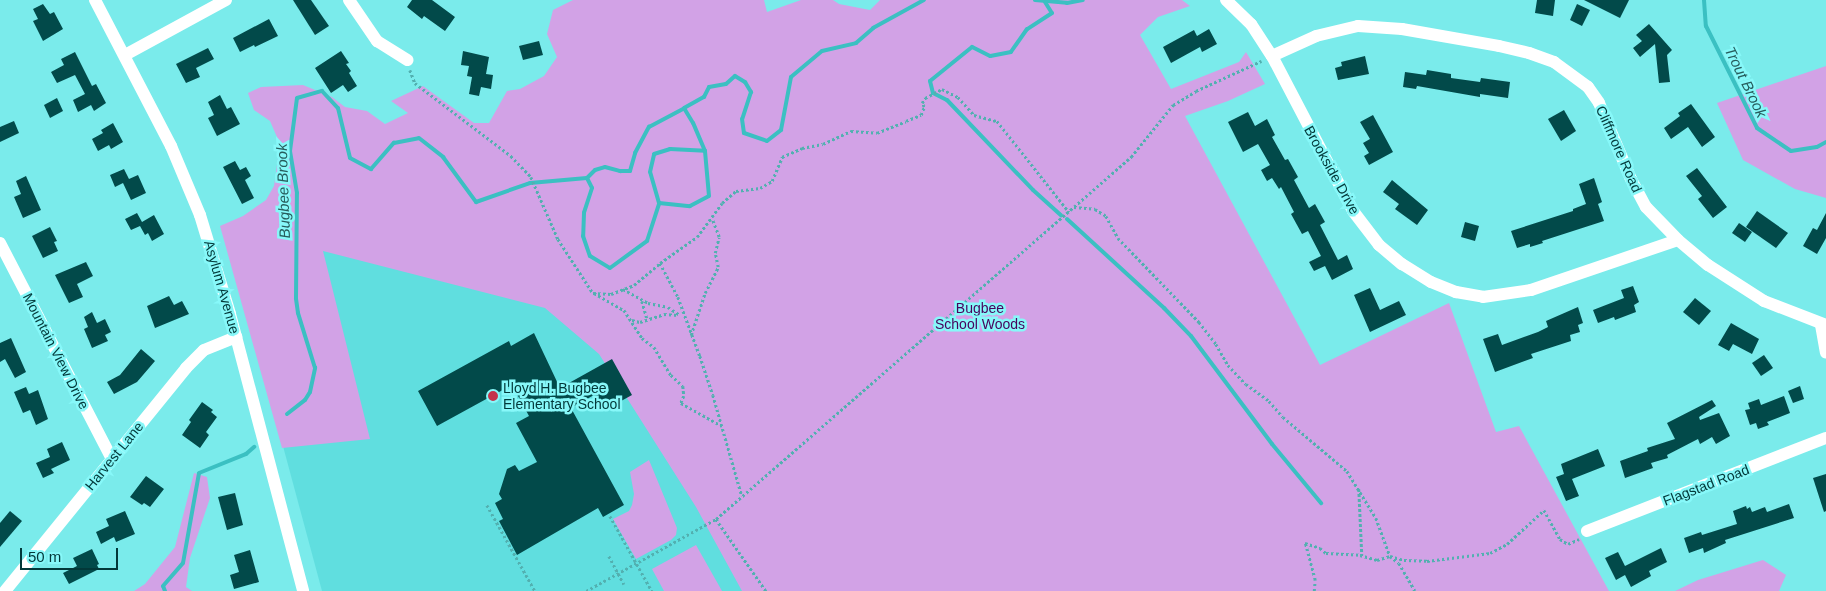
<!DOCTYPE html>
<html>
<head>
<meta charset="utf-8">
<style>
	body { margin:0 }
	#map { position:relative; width:1826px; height:591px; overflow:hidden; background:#7aebeb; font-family:Helvetica,sans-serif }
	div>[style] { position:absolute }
	.built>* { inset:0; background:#60dedf }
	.green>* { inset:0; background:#d2a2e6 }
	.stream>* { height:4px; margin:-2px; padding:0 2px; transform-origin:2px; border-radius:2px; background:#3bc0c2 }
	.building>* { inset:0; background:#024a4a }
	.path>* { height:2.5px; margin-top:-1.25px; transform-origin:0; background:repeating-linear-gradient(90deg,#52b0b0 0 2.5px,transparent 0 5px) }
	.minor>* { height:12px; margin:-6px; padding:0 6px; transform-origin:6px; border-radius:6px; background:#fff }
	.dots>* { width:14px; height:14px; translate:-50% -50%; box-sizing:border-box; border:2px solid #87f8f9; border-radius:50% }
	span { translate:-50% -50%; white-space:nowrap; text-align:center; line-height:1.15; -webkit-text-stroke:5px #87f8f9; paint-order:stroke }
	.street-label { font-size:14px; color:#023839 }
	.park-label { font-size:14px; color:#47035c }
	.poi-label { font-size:14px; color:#023839 }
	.left { translate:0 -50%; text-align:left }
	.water-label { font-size:15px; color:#275d5d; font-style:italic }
	.scale { position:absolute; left:20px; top:548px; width:98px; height:22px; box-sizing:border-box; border:2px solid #023839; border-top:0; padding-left:6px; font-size:15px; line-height:18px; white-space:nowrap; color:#023839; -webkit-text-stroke:4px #87f8f9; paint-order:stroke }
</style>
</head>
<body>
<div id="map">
	<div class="built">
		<div style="clip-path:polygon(355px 156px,500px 206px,771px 591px,322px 591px,238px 279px)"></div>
	</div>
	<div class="green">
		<div style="clip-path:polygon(573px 0,764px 0,767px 12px,801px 0,833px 0,839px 4px,870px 10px,880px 0,1182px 0,1190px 6px,1158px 17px,1140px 35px,1171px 89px,1239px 62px,1246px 52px,1265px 84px,1228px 101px,1185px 116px,1320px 365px,1449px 303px,1496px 432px,1519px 426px,1609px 591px,742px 591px,696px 507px,599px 354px,545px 308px,323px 251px,370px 439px,282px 448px,220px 226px,243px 216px,266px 200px,274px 186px,280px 144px,270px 121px,254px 110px,248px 93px,261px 87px,303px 85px,332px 97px,345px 107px,367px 111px,385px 124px,408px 113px,391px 101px,423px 86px,474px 123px,489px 123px,507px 91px,520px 89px,544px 76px,557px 57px,547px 34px,553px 10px)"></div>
		<div style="clip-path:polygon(1826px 66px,1826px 198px,1795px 189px,1743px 160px,1717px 103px)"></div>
		<div style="clip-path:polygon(649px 460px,677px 528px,676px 535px,671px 540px,636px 559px,613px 519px,629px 511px,632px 505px,634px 494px,630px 472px)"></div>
		<div style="clip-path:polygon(194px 473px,207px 477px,210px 498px,190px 558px,186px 587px,192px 591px,134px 591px,145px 584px,175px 547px)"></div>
		<div style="clip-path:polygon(696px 545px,722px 591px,664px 591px,652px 569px)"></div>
		<div style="clip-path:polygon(1763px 560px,1786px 575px,1779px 591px,1675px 591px,1698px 580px)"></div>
	</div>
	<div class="stream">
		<div style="left:1035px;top:0;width:32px;rotate:5deg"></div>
		<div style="left:1067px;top:3px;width:16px;rotate:-11deg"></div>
		<div style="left:1704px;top:0;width:26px;rotate:86deg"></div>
		<div style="left:1706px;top:26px;width:114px;rotate:63.4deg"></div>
		<div style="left:1757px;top:128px;width:41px;rotate:34.1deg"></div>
		<div style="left:1791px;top:151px;width:26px;rotate:-9deg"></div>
		<div style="left:1817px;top:147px;width:10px;rotate:-29deg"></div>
		<div style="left:1045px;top:2px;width:13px;rotate:58deg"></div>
		<div style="left:1052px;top:13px;width:30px;rotate:147deg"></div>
		<div style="left:1027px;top:29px;width:28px;rotate:125deg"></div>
		<div style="left:1011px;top:52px;width:21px;rotate:169deg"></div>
		<div style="left:990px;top:56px;width:20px;rotate:-153deg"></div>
		<div style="left:972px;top:47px;width:54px;rotate:141deg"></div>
		<div style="left:930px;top:81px;width:12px;rotate:76deg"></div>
		<div style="left:933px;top:93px;width:16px;rotate:27deg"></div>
		<div style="left:947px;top:100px;width:124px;rotate:46.3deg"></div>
		<div style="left:1033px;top:190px;width:38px;rotate:42deg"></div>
		<div style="left:587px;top:178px;width:11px;rotate:-45deg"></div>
		<div style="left:595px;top:170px;width:10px;rotate:-17deg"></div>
		<div style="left:605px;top:167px;width:16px;rotate:15deg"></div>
		<div style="left:620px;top:171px;width:10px"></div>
		<div style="left:630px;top:171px;width:19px;rotate:-74deg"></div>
		<div style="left:635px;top:153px;width:30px;rotate:-62deg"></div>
		<div style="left:649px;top:127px;width:40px;rotate:-28deg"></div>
		<div style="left:659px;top:203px;width:32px;rotate:-106deg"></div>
		<div style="left:650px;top:172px;width:18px;rotate:-77deg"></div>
		<div style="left:654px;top:154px;width:17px;rotate:-17deg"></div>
		<div style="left:670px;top:149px;width:35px;rotate:3deg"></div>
		<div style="left:1067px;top:219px;width:132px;rotate:42.5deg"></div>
		<div style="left:1164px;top:308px;width:39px;rotate:46deg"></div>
		<div style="left:1191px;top:336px;width:135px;rotate:53.1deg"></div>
		<div style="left:1272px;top:444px;width:77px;rotate:50.3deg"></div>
		<div style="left:287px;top:414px;width:23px;rotate:-38deg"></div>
		<div style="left:305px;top:400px;width:9px;rotate:-58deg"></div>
		<div style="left:310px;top:392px;width:25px;rotate:-78deg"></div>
		<div style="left:315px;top:368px;width:58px;rotate:-107.2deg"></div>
		<div style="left:298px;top:313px;width:15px;rotate:-98deg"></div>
		<div style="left:296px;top:298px;width:105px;rotate:-89.5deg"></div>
		<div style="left:297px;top:193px;width:43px;rotate:-99.5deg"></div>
		<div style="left:290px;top:151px;width:53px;rotate:-82.5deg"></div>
		<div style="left:297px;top:98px;width:26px;rotate:-16deg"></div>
		<div style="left:322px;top:91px;width:23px;rotate:47deg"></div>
		<div style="left:338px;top:108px;width:51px;rotate:76.5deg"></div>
		<div style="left:350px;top:158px;width:24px;rotate:28deg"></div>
		<div style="left:371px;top:169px;width:35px;rotate:-49deg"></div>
		<div style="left:394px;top:143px;width:25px;rotate:-11deg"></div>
		<div style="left:419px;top:138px;width:31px;rotate:38deg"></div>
		<div style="left:443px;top:157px;width:56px;rotate:53.7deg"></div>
		<div style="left:476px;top:202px;width:57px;rotate:-19.4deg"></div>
		<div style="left:530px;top:183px;width:57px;rotate:-5deg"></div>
		<div style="left:587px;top:178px;width:11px;rotate:63deg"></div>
		<div style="left:592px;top:188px;width:26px;rotate:108deg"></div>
		<div style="left:584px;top:213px;width:23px;rotate:92deg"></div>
		<div style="left:583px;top:236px;width:21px;rotate:71deg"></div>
		<div style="left:590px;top:256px;width:23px;rotate:31deg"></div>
		<div style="left:610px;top:268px;width:46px;rotate:-36.1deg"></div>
		<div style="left:647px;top:241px;width:40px;rotate:-72deg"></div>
		<div style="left:659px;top:203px;width:31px;rotate:6deg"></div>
		<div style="left:690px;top:206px;width:21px;rotate:-28deg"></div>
		<div style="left:709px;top:196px;width:45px;rotate:-95.1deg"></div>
		<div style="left:705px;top:151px;width:30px;rotate:-113deg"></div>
		<div style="left:693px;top:123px;width:17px;rotate:-121deg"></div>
		<div style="left:684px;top:108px;width:23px;rotate:-29deg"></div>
		<div style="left:704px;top:97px;width:11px;rotate:-63deg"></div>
		<div style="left:709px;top:87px;width:17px;rotate:-10deg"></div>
		<div style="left:726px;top:84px;width:12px;rotate:-42deg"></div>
		<div style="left:735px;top:76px;width:12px;rotate:31deg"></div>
		<div style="left:745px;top:82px;width:12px;rotate:59deg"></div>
		<div style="left:751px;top:92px;width:28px;rotate:108deg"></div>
		<div style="left:742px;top:119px;width:14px;rotate:82deg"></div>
		<div style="left:744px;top:133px;width:24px;rotate:19deg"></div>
		<div style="left:767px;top:141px;width:18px;rotate:-38deg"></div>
		<div style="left:781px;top:130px;width:54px;rotate:-79.3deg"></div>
		<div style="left:791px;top:77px;width:40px;rotate:-40deg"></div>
		<div style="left:822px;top:51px;width:35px;rotate:-13deg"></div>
		<div style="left:856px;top:43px;width:23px;rotate:-41deg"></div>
		<div style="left:873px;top:28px;width:58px;rotate:-28.8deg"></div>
		<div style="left:165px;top:591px;width:5px;rotate:-112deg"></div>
		<div style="left:163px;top:586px;width:30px;rotate:-49deg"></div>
		<div style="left:183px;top:563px;width:91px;rotate:-79.9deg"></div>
		<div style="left:199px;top:473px;width:51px;rotate:-22deg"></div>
		<div style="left:246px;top:454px;width:11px;rotate:-41deg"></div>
	</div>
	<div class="building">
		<div style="clip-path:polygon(293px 0,311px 0,329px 26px,315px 35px)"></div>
		<div style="clip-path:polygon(412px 0,432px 0,455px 17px,445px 31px,424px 16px,422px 19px,407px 7px)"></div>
		<div style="clip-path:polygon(1537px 0,1555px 0,1553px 16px,1535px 13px)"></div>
		<div style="clip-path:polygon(1584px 0,1629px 0,1620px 18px)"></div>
		<div style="clip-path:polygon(43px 4px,50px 14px,54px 12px,63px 29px,43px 41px,33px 21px,38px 19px,33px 9px)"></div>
		<div style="clip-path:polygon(1577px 4px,1590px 10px,1582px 26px,1570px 20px)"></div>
		<div style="clip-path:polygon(269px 19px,278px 36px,255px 47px,254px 45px,240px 52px,233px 38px)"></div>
		<div style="clip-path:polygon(1649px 24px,1672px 50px,1667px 55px,1670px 82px,1659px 83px,1655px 44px,1640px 57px,1633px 48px,1642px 41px,1636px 35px)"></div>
		<div style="clip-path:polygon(1209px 29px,1217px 44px,1202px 52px,1200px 47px,1171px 63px,1163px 47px,1194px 30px,1197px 36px)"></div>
		<div style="clip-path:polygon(539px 41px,543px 55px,523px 60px,519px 46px)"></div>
		<div style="clip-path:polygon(208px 48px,214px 59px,196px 68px,200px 77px,186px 83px,176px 64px)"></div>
		<div style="clip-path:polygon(341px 51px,349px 63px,346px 64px,351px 71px,349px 73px,357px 86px,348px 92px,343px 85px,331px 93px,315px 68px)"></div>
		<div style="clip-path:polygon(463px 51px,489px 57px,486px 74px,493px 75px,491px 89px,481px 87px,479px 96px,469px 94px,472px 77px,467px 76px,469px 66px,461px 65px)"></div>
		<div style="clip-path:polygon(75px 52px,92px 86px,96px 84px,106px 103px,94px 111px,91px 105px,78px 112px,73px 100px,85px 94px,75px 75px,57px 83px,51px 72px,64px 65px,61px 59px)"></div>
		<div style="clip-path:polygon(1365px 56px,1369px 74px,1338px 80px,1335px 68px,1342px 66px,1341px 62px)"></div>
		<div style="clip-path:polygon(1427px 70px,1451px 74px,1451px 78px,1480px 82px,1481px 78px,1510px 82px,1508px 98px,1480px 94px,1480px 97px,1417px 86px,1416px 89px,1403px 87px,1405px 72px,1426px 75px)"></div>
		<div style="clip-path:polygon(220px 95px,227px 109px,231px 107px,240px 124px,217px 136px,208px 118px,214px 115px,208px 102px)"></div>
		<div style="clip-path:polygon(57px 98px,63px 111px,50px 118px,44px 105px)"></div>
		<div style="clip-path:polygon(1691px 104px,1715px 137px,1702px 147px,1688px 127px,1671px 139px,1664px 128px,1680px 116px,1678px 113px)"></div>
		<div style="clip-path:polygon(1564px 110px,1576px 131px,1561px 141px,1548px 119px)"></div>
		<div style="clip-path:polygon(1248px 112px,1255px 126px,1267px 119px,1275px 135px,1272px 137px,1285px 160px,1288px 159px,1298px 177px,1294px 180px,1309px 208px,1315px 204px,1325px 222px,1320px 225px,1338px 260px,1347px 255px,1353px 269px,1332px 280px,1325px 266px,1314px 271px,1309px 262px,1321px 256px,1308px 231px,1302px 234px,1291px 214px,1294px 212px,1281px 187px,1279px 189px,1272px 178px,1267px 181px,1261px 170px,1270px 165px,1258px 144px,1243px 152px,1228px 122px)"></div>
		<div style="clip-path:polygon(1373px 115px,1393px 152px,1369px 165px,1364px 156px,1369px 153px,1363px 143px,1370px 139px,1360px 122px)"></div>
		<div style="clip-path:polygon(14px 121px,19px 133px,0 142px,0 127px)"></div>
		<div style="clip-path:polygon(113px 123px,123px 142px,111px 149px,109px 145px,98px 151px,92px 139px,103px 133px,101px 130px)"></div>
		<div style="clip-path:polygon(235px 161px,240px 170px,246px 167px,251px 176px,245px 180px,254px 198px,242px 204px,223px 167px)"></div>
		<div style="clip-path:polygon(1697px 168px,1727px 207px,1713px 218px,1698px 199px,1702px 196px,1686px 176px)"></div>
		<div style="clip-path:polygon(124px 169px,129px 179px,138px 175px,146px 193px,131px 200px,123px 183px,115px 187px,110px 175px)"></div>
		<div style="clip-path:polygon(26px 176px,41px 210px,23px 218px,14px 197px,21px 194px,16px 181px)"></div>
		<div style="clip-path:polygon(1594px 178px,1602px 202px,1598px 204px,1604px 221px,1542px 241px,1543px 243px,1530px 247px,1530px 244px,1517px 248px,1511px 231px,1573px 211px,1573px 209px,1586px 204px,1579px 184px)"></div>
		<div style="clip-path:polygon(1392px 180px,1428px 210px,1417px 225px,1395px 209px,1399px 204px,1383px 192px)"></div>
		<div style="clip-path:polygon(1757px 211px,1788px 233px,1776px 248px,1746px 227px)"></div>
		<div style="clip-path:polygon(137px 213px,142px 222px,154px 215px,164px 234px,152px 241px,148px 233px,145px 235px,140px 226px,131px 230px,125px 219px)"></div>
		<div style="clip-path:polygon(1826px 213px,1826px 238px,1817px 254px,1803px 246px,1813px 228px,1817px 230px)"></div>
		<div style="clip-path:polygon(1465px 222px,1479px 226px,1475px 241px,1461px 237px)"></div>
		<div style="clip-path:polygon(1739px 223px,1752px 232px,1745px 242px,1732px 233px)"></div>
		<div style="clip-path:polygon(50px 227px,57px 241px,54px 242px,58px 251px,43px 258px,32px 236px)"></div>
		<div style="clip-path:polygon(86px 262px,93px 276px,77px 284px,83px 297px,69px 303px,55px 275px)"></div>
		<div style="clip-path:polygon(1633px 286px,1639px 302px,1634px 305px,1636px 312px,1615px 320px,1614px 317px,1598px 323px,1593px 310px,1624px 298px,1621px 290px)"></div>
		<div style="clip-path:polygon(1370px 288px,1380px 310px,1399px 301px,1406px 315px,1370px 332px,1354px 295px)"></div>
		<div style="clip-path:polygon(169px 296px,174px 305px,182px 301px,189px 314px,155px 328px,147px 306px)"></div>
		<div style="clip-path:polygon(1695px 298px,1711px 311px,1699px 325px,1683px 312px)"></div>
		<div style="clip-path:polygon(1578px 307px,1583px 323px,1578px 325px,1580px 332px,1570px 335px,1571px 341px,1531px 354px,1533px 358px,1495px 372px,1483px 339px,1498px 334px,1502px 345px,1538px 332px,1548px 327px,1546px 321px)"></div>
		<div style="clip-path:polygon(92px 312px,97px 323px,105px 319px,111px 332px,105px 335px,108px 341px,92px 348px,84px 329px,88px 327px,84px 317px)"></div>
		<div style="clip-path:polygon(1731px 323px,1759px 339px,1752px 354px,1733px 344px,1729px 351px,1718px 345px)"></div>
		<div style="clip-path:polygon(534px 333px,560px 388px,612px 359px,632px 395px,603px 411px,594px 395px,571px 408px,624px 505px,603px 517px,598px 508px,517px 555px,499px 521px,503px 519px,495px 503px,502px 499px,499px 494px,507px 469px,515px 465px,519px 471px,537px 462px,516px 423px,529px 416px,512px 385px,437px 426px,418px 391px,509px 341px,511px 346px)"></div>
		<div style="clip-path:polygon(11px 338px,26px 372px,15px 378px,5px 359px,0 362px,0 343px)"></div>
		<div style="clip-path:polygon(141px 349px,155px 361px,137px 382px,114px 394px,107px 382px,120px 375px)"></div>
		<div style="clip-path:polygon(1764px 355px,1773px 368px,1761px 376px,1752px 363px)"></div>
		<div style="clip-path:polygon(1800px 386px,1804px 399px,1793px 403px,1788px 391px)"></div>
		<div style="clip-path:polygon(26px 387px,29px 394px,38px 390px,48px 419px,36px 425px,30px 410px,23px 413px,14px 392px)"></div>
		<div style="clip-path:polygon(1784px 396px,1790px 413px,1767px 422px,1769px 425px,1758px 429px,1756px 423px,1750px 425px,1745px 410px,1750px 409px,1748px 403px,1759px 399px,1761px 405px)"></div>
		<div style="clip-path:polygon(1712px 400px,1716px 406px,1699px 417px,1700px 420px,1719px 413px,1730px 436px,1716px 444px,1712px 437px,1700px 444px,1698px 439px,1667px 455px,1668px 458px,1651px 463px,1653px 468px,1625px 478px,1620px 461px,1648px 451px,1647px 448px,1675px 439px,1667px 423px)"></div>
		<div style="clip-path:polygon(202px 402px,213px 410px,211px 412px,217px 417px,206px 432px,209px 435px,200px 448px,182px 435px,191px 422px,189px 420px)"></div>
		<div style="clip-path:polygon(62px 442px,70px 460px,51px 469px,54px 473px,43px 478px,36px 463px,50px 457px,47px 449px)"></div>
		<div style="clip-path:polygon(1598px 449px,1605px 466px,1572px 479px,1579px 496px,1566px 501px,1556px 477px,1564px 474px,1561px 464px)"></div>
		<div style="clip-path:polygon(1826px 474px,1826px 511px,1824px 512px,1813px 478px)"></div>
		<div style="clip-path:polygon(146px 476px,164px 489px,150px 507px,144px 503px,142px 505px,130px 497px)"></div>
		<div style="clip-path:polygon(235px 493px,243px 525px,227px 530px,218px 497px)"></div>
		<div style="clip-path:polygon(1789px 504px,1794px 518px,1725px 540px,1726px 543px,1704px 553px,1703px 548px,1689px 553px,1684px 538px,1701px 532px,1702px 535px,1737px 524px,1733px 511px,1746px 506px,1747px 509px,1750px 507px,1752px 512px,1765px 507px,1767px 512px)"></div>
		<div style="clip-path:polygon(10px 511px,22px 521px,0 547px,0 523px)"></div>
		<div style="clip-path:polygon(125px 511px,135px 534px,116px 542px,114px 537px,101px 544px,96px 532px,109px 526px,106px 519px)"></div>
		<div style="clip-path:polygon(1661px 548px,1667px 562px,1649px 571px,1651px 576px,1631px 587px,1625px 575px,1616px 580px,1605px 558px,1618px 552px,1625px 566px)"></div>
		<div style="clip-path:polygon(92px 549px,99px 564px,97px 565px,99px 569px,69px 584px,63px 573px,77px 566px,73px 558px)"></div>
		<div style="clip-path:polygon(250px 550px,259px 582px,234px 589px,230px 575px,239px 572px,234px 555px)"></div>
	</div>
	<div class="path">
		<div style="left:410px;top:70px;width:14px;rotate:69deg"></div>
		<div style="left:415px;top:83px;width:121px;rotate:37.2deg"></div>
		<div style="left:511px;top:156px;width:29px;rotate:46deg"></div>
		<div style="left:531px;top:177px;width:68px;rotate:66.5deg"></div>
		<div style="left:558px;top:239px;width:64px;rotate:57.1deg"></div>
		<div style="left:593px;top:293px;width:18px;rotate:3deg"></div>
		<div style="left:611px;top:294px;width:25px;rotate:-21deg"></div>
		<div style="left:634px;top:285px;width:34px;rotate:-40deg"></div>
		<div style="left:660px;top:263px;width:45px;rotate:-35.1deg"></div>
		<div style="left:697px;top:237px;width:42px;rotate:-53.7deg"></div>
		<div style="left:722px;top:203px;width:18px;rotate:-41deg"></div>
		<div style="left:736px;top:191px;width:24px;rotate:-7deg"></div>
		<div style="left:760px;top:188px;width:14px;rotate:-30deg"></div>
		<div style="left:772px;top:181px;width:26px;rotate:-67deg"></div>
		<div style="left:782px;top:157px;width:22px;rotate:-24deg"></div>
		<div style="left:802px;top:148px;width:21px;rotate:-11deg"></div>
		<div style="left:823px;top:144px;width:31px;rotate:-25deg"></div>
		<div style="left:851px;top:131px;width:26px;rotate:4deg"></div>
		<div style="left:877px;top:133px;width:31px;rotate:-22deg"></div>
		<div style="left:906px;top:121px;width:16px;rotate:-22deg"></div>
		<div style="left:921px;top:115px;width:9px;rotate:-69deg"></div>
		<div style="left:924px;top:107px;width:4px;rotate:-117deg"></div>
		<div style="left:922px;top:103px;width:6px;rotate:-59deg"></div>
		<div style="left:925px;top:98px;width:19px;rotate:-28deg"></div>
		<div style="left:942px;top:89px;width:18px;rotate:27deg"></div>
		<div style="left:958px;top:97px;width:24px;rotate:48deg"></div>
		<div style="left:974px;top:115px;width:24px;rotate:15deg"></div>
		<div style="left:997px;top:121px;width:116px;rotate:51.6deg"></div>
		<div style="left:1074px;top:207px;width:21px;rotate:5deg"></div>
		<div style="left:1095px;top:209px;width:13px;rotate:32deg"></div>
		<div style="left:1106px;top:216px;width:25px;rotate:61deg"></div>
		<div style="left:1118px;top:238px;width:117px;rotate:46deg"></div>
		<div style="left:1199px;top:322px;width:28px;rotate:52deg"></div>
		<div style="left:1216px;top:344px;width:24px;rotate:60deg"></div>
		<div style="left:1228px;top:365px;width:26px;rotate:47deg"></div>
		<div style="left:1246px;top:384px;width:29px;rotate:36deg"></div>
		<div style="left:1269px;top:401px;width:21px;rotate:49deg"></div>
		<div style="left:1283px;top:417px;width:84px;rotate:40.2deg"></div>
		<div style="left:1347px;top:471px;width:55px;rotate:58.3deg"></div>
		<div style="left:1376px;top:518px;width:40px;rotate:69.8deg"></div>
		<div style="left:1390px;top:556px;width:15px;rotate:16deg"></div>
		<div style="left:1404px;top:560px;width:23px;rotate:2deg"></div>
		<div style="left:1427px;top:561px;width:64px;rotate:-7.2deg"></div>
		<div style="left:1490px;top:553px;width:19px;rotate:-28deg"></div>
		<div style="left:1507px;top:544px;width:50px;rotate:-42.6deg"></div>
		<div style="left:1544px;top:510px;width:33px;rotate:61deg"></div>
		<div style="left:1560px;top:539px;width:9px;rotate:32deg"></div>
		<div style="left:1568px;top:544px;width:12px;rotate:-24deg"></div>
		<div style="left:660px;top:263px;width:38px;rotate:62deg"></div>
		<div style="left:678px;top:297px;width:63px;rotate:69.6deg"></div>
		<div style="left:700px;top:356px;width:41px;rotate:71.6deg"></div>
		<div style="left:713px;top:395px;width:105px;rotate:74deg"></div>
		<div style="left:623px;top:289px;width:29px;rotate:29deg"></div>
		<div style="left:648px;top:303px;width:20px;rotate:11deg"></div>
		<div style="left:668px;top:307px;width:14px;rotate:34deg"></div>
		<div style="left:594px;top:293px;width:34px;rotate:30deg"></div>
		<div style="left:624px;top:310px;width:33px;rotate:57deg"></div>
		<div style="left:642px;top:338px;width:15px;rotate:37deg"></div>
		<div style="left:654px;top:347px;width:33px;rotate:59deg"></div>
		<div style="left:671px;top:375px;width:16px;rotate:43deg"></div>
		<div style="left:683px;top:386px;width:10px;rotate:84deg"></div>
		<div style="left:684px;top:396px;width:8px;rotate:113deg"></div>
		<div style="left:681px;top:403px;width:47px;rotate:29.3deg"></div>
		<div style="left:642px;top:301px;width:18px;rotate:74deg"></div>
		<div style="left:632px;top:320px;width:8px;rotate:14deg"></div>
		<div style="left:640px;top:322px;width:25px;rotate:-18deg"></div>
		<div style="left:664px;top:314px;width:14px;rotate:4deg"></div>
		<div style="left:691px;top:335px;width:44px;rotate:-71.6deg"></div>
		<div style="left:705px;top:293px;width:29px;rotate:-63deg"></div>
		<div style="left:718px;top:267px;width:14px;rotate:-102deg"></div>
		<div style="left:715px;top:253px;width:16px;rotate:-76deg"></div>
		<div style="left:719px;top:237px;width:19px;rotate:-111deg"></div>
		<div style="left:1359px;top:489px;width:66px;rotate:87.4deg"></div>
		<div style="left:487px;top:505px;width:98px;rotate:60.8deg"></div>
		<div style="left:610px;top:516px;width:86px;rotate:60.8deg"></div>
		<div style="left:716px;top:519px;width:88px;rotate:55.2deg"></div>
		<div style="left:609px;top:556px;width:32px;rotate:62deg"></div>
		<div style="left:586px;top:591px;width:149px;rotate:-29deg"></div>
		<div style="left:716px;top:519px;width:551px;rotate:-41.1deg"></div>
		<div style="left:1131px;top:157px;width:67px;rotate:-51.1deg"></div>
		<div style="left:1173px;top:105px;width:27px;rotate:-31deg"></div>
		<div style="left:1196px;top:91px;width:72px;rotate:-24.8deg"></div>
		<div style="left:1314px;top:591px;width:11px;rotate:-85deg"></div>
		<div style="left:1315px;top:580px;width:38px;rotate:-105deg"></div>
		<div style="left:1305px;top:543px;width:16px;rotate:18deg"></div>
		<div style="left:1320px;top:548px;width:8px;rotate:40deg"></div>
		<div style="left:1326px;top:553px;width:34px;rotate:3deg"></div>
		<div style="left:1360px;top:555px;width:18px;rotate:16deg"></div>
		<div style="left:1377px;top:560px;width:14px;rotate:-17deg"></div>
		<div style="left:1390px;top:556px;width:11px;rotate:38deg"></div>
		<div style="left:1399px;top:563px;width:32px;rotate:60deg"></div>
	</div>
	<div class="minor">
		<div style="left:95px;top:0;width:165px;rotate:62.5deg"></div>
		<div style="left:171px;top:146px;width:75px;rotate:67.2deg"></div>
		<div style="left:200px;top:215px;width:103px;rotate:73.1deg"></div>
		<div style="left:230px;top:314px;width:286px;rotate:75.2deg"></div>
		<div style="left:349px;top:0;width:50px;rotate:55.7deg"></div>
		<div style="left:377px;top:41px;width:36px;rotate:32deg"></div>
		<div style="left:1226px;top:0;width:35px;rotate:44deg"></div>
		<div style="left:1251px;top:24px;width:38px;rotate:57deg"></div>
		<div style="left:1272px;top:56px;width:175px;rotate:62.4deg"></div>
		<div style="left:1353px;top:211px;width:43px;rotate:52.6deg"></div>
		<div style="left:1379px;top:245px;width:30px;rotate:40deg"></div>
		<div style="left:1402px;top:264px;width:34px;rotate:32deg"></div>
		<div style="left:1431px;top:282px;width:27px;rotate:22deg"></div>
		<div style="left:1456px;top:292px;width:27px;rotate:10deg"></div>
		<div style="left:1483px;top:297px;width:49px;rotate:-8.3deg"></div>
		<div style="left:1531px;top:290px;width:155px;rotate:-18.8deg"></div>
		<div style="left:125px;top:55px;width:115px;rotate:-28.6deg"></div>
		<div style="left:1272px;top:56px;width:48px;rotate:-24.4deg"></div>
		<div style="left:1316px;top:36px;width:43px;rotate:-13.4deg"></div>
		<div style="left:1358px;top:26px;width:44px;rotate:3.9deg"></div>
		<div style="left:1402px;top:29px;width:98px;rotate:9.9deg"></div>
		<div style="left:1499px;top:46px;width:31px;rotate:13deg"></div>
		<div style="left:1529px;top:53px;width:27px;rotate:20deg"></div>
		<div style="left:1554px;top:62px;width:42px;rotate:36.3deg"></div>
		<div style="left:1588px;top:87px;width:19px;rotate:55deg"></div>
		<div style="left:1599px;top:103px;width:82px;rotate:67.2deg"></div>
		<div style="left:1631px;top:179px;width:32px;rotate:62deg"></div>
		<div style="left:1646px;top:207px;width:46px;rotate:45.9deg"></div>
		<div style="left:1678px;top:240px;width:39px;rotate:40deg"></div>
		<div style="left:1708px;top:265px;width:67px;rotate:32.7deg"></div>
		<div style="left:1764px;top:301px;width:66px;rotate:21.2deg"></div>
		<div style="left:0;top:243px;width:243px;rotate:62.6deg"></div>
		<div style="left:1821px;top:325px;width:28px;rotate:80deg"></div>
		<div style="left:1587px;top:531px;width:256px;rotate:-21.3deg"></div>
		<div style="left:5px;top:591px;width:287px;rotate:-50.9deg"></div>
		<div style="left:186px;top:368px;width:25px;rotate:-45deg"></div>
		<div style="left:204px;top:350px;width:35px;rotate:-22deg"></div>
	</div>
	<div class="dots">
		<div style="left:493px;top:396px;background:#c4344c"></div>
	</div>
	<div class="street-label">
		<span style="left:1619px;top:149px;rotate:66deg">Cliffmore Road</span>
		<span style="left:1332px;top:170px;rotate:61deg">Brookside Drive</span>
		<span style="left:222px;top:287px;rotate:74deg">Asylum Avenue</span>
		<span style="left:56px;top:351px;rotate:63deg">Mountain View Drive</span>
		<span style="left:114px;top:456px;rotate:-51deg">Harvest Lane</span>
		<span style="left:1706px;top:485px;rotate:-21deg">Flagstad Road</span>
	</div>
	<div class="park-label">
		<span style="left:980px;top:316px">Bugbee<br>School Woods</span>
	</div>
	<div class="poi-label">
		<span class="left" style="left:503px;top:396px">Lloyd H. Bugbee<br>Elementary School</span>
	</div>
	<div class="water-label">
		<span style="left:1746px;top:82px;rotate:64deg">Trout Brook</span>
		<span style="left:283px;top:191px;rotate:-92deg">Bugbee Brook</span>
	</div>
	<div class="scale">50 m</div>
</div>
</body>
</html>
